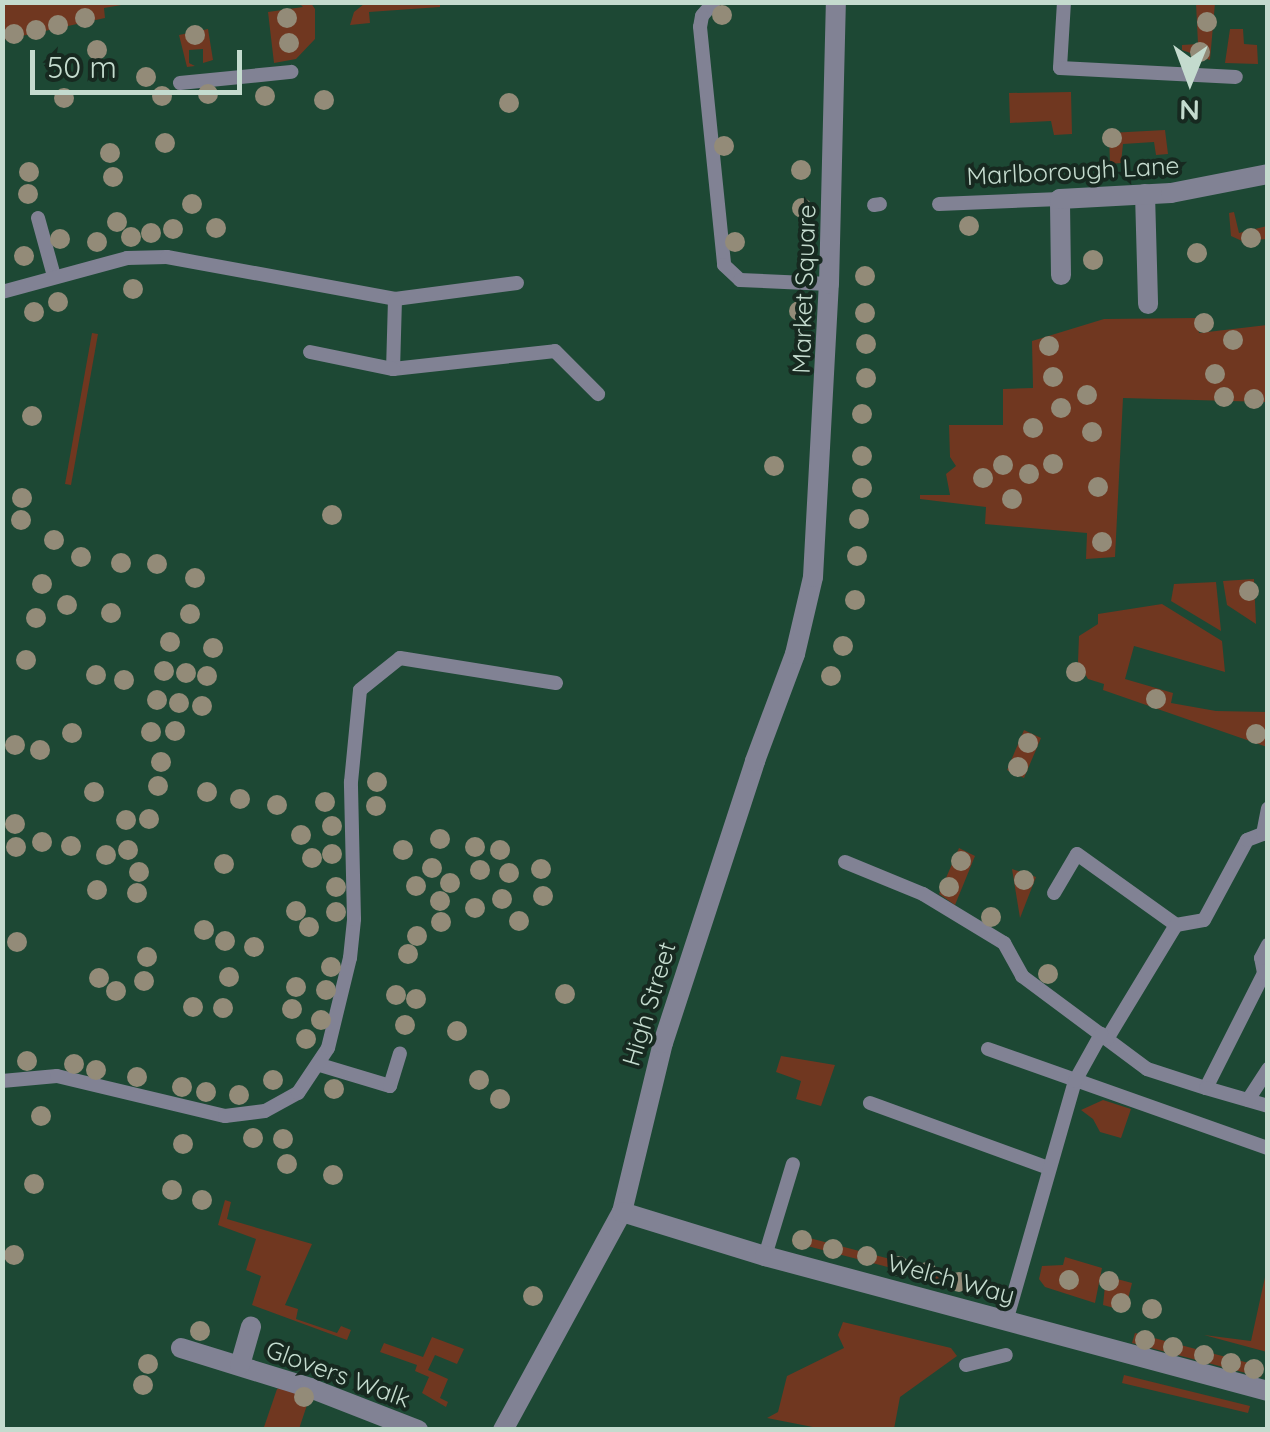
<!DOCTYPE html>
<html>
<head>
<meta charset="utf-8">
<style>
	body { margin:0 }
	#map { position:relative; width:1270px; height:1432px; overflow:hidden; background:#1d4834; font-family:Quicksand,sans-serif }
	div>[style] { position:absolute }
	.green>* { inset:0; background:#703720 }
	.service>* { height:14px; margin:-7px; padding:0 7px; transform-origin:7px; border-radius:7px; background:#818294 }
	.minor>* { height:20px; margin:-10px; padding:0 10px; transform-origin:10px; border-radius:10px; background:#818294 }
	.tertiary>* { height:20px; margin:-10px; padding:0 10px; transform-origin:10px; border-radius:10px; background:#818294 }
	.trees>* { width:20px; height:20px; margin:-10px; border-radius:50%; background:#938b78 }
	span { translate:-50% -50%; white-space:nowrap; text-align:center; line-height:1.15; -webkit-text-stroke:8px #172920; paint-order:stroke }
	.street-label { font-size:25px; color:#c4dbce }
	.frame { position:absolute; inset:0; border:5px solid #c4dbce; pointer-events:none }
	.north { position:absolute; left:1140px; top:30px; width:100px; height:100px; -webkit-text-stroke:8px #172920; paint-order:stroke; rotate:181deg; font-size:28px; font-weight:700; line-height:40px; text-align:center; color:#c4dbce }
	.north::after { content:''; display:block; margin:auto; width:35px; height:45px; background:#c4dbce; clip-path:polygon(50% 0,100% 100%,50% 72%,0 100%) }
	.scale { position:absolute; left:30px; top:50px; width:212px; height:45px; box-sizing:border-box; border:5px solid #c4dbce; border-top:0; padding-left:12px; font-size:30px; line-height:35px; white-space:nowrap; color:#c4dbce; -webkit-text-stroke:8px #172920; paint-order:stroke }
</style>
</head>
<body>
<div id="map">
	<div class="green">
		<div style="clip-path:polygon(2px 3px,3px 2px,133px 3px,104px 8px,105px 18px,3px 40px)"></div>
		<div style="clip-path:polygon(299px 3px,311px 3px,315px 9px,315px 39px,296px 59px,274px 63px,268px 12px,303px 7px)"></div>
		<div style="clip-path:polygon(1196px 3px,1215px 3px,1210px 60px,1182px 50px,1182px 45px,1198px 44px)"></div>
		<div style="clip-path:polygon(364px 4px,440px 4px,440px 7px,369px 12px,370px 23px,350px 25px,354px 12px)"></div>
		<div style="clip-path:polygon(208px 29px,213px 60px,203px 63px,203px 49px,189px 50px,189px 63px,195px 66px,187px 67px,179px 35px)"></div>
		<div style="clip-path:polygon(1230px 29px,1243px 29px,1244px 44px,1257px 45px,1258px 64px,1225px 63px)"></div>
		<div style="clip-path:polygon(1071px 92px,1072px 134px,1054px 135px,1051px 121px,1010px 123px,1009px 93px)"></div>
		<div style="clip-path:polygon(1165px 130px,1168px 154px,1156px 155px,1154px 142px,1123px 144px,1121px 163px,1110px 164px,1109px 133px)"></div>
		<div style="clip-path:polygon(1234px 212px,1239px 233px,1267px 226px,1267px 239px,1242px 241px,1231px 236px,1229px 213px)"></div>
		<div style="clip-path:polygon(1197px 318px,1199px 333px,1267px 325px,1267px 402px,1123px 398px,1115px 557px,1086px 559px,1087px 533px,985px 524px,986px 507px,920px 499px,920px 495px,950px 495px,946px 474px,956px 466px,950px 457px,949px 425px,1003px 425px,1003px 389px,1033px 388px,1032px 341px,1104px 319px)"></div>
		<div style="clip-path:polygon(92px 333px,98px 334px,71px 485px,65px 484px)"></div>
		<div style="clip-path:polygon(1254px 579px,1256px 624px,1227px 605px,1223px 581px)"></div>
		<div style="clip-path:polygon(1216px 582px,1221px 631px,1171px 601px,1174px 584px)"></div>
		<div style="clip-path:polygon(1162px 604px,1222px 641px,1225px 672px,1134px 646px,1125px 679px,1173px 693px,1171px 703px,1216px 711px,1267px 712px,1267px 747px,1103px 690px,1104px 684px,1088px 679px,1078px 662px,1079px 636px,1098px 624px,1098px 614px)"></div>
		<div style="clip-path:polygon(1024px 730px,1041px 738px,1024px 778px,1007px 770px)"></div>
		<div style="clip-path:polygon(959px 848px,975px 856px,955px 905px,939px 894px)"></div>
		<div style="clip-path:polygon(1012px 869px,1036px 877px,1020px 918px)"></div>
		<div style="clip-path:polygon(781px 1056px,835px 1065px,821px 1106px,796px 1099px,801px 1081px,776px 1072px)"></div>
		<div style="clip-path:polygon(1103px 1100px,1131px 1109px,1121px 1138px,1100px 1132px,1093px 1119px,1081px 1110px)"></div>
		<div style="clip-path:polygon(225px 1200px,231px 1202px,227px 1219px,312px 1244px,285px 1305px,298px 1309px,296px 1319px,337px 1333px,341px 1326px,351px 1330px,347px 1340px,252px 1305px,261px 1276px,246px 1270px,256px 1239px,218px 1225px)"></div>
		<div style="clip-path:polygon(794px 1234px,971px 1280px,971px 1281px,968px 1288px,792px 1242px)"></div>
		<div style="clip-path:polygon(1065px 1257px,1102px 1268px,1095px 1303px,1045px 1287px,1039px 1279px,1042px 1266px,1063px 1265px)"></div>
		<div style="clip-path:polygon(1267px 1268px,1267px 1352px,1204px 1335px,1251px 1341px)"></div>
		<div style="clip-path:polygon(1106px 1276px,1132px 1283px,1125px 1311px,1103px 1305px)"></div>
		<div style="clip-path:polygon(843px 1322px,951px 1348px,957px 1356px,900px 1397px,894px 1429px,823px 1429px,767px 1418px,778px 1412px,787px 1376px,844px 1348px,838px 1335px)"></div>
		<div style="clip-path:polygon(1135px 1333px,1264px 1367px,1261px 1377px,1132px 1343px)"></div>
		<div style="clip-path:polygon(432px 1337px,464px 1349px,457px 1364px,435px 1355px,428px 1370px,448px 1379px,440px 1398px,448px 1402px,446px 1407px,422px 1393px,429px 1377px,415px 1371px,417px 1365px,380px 1352px,384px 1343px,423px 1357px)"></div>
		<div style="clip-path:polygon(1124px 1375px,1250px 1406px,1248px 1413px,1122px 1383px)"></div>
		<div style="clip-path:polygon(282px 1387px,310px 1396px,299px 1429px,263px 1430px,277px 1389px)"></div>
	</div>
	<div class="service">
		<div style="left:714px;top:2px;width:18px;rotate:131deg"></div>
		<div style="left:702px;top:16px;width:11px;rotate:100deg"></div>
		<div style="left:700px;top:27px;width:239px;rotate:84.2deg"></div>
		<div style="left:724px;top:265px;width:22px;rotate:43deg"></div>
		<div style="left:740px;top:280px;width:89px;rotate:2.6deg"></div>
		<div style="left:1064px;top:2px;width:66px;rotate:93.5deg"></div>
		<div style="left:1060px;top:68px;width:176px;rotate:2.9deg"></div>
		<div style="left:180px;top:83px;width:112px;rotate:-5.7deg"></div>
		<div style="left:939px;top:204px;width:121px;rotate:-2.4deg"></div>
		<div style="left:874px;top:205px;width:6px;rotate:-9deg"></div>
		<div style="left:38px;top:218px;width:60px;rotate:74.6deg"></div>
		<div style="left:2px;top:292px;width:130px;rotate:-15.2deg"></div>
		<div style="left:127px;top:258px;width:40px;rotate:-1.4deg"></div>
		<div style="left:167px;top:257px;width:232px;rotate:10.4deg"></div>
		<div style="left:395px;top:299px;width:123px;rotate:-7.5deg"></div>
		<div style="left:395px;top:299px;width:70px;rotate:91.6deg"></div>
		<div style="left:393px;top:369px;width:163px;rotate:-6.3deg"></div>
		<div style="left:555px;top:351px;width:61px;rotate:45deg"></div>
		<div style="left:310px;top:352px;width:85px;rotate:11.6deg"></div>
		<div style="left:845px;top:862px;width:84px;rotate:22.3deg"></div>
		<div style="left:923px;top:894px;width:95px;rotate:31.2deg"></div>
		<div style="left:1004px;top:943px;width:38px;rotate:61deg"></div>
		<div style="left:1022px;top:976px;width:156px;rotate:36.6deg"></div>
		<div style="left:1147px;top:1069px;width:62px;rotate:17.9deg"></div>
		<div style="left:1206px;top:1088px;width:129px;rotate:-63.2deg"></div>
		<div style="left:1264px;top:973px;width:15px;rotate:-101deg"></div>
		<div style="left:1261px;top:958px;width:15px;rotate:-62deg"></div>
		<div style="left:1054px;top:893px;width:45px;rotate:-59.5deg"></div>
		<div style="left:1077px;top:854px;width:122px;rotate:35.6deg"></div>
		<div style="left:1176px;top:925px;width:133px;rotate:121.2deg"></div>
		<div style="left:1176px;top:925px;width:28px;rotate:-10deg"></div>
		<div style="left:1204px;top:920px;width:91px;rotate:-61.7deg"></div>
		<div style="left:1247px;top:840px;width:17px;rotate:-21deg"></div>
		<div style="left:1263px;top:834px;width:26px;rotate:-79deg"></div>
		<div style="left:988px;top:1049px;width:297px;rotate:19.5deg"></div>
		<div style="left:320px;top:1065px;width:73px;rotate:16.7deg"></div>
		<div style="left:390px;top:1086px;width:34px;rotate:-73deg"></div>
		<div style="left:2px;top:1081px;width:55px;rotate:-5.2deg"></div>
		<div style="left:57px;top:1076px;width:173px;rotate:13.4deg"></div>
		<div style="left:225px;top:1116px;width:40px;rotate:-7.1deg"></div>
		<div style="left:265px;top:1111px;width:38px;rotate:-29deg"></div>
		<div style="left:298px;top:1093px;width:54px;rotate:-56.3deg"></div>
		<div style="left:328px;top:1048px;width:93px;rotate:-76.3deg"></div>
		<div style="left:350px;top:958px;width:39px;rotate:-84deg"></div>
		<div style="left:354px;top:919px;width:137px;rotate:-91.3deg"></div>
		<div style="left:351px;top:782px;width:92px;rotate:-84.4deg"></div>
		<div style="left:360px;top:690px;width:51px;rotate:-38.7deg"></div>
		<div style="left:400px;top:658px;width:158px;rotate:9.1deg"></div>
		<div style="left:1206px;top:1088px;width:65px;rotate:16.2deg"></div>
		<div style="left:1248px;top:1100px;width:37px;rotate:-57deg"></div>
		<div style="left:870px;top:1103px;width:190px;rotate:20deg"></div>
		<div style="left:765px;top:1256px;width:96px;rotate:-73.1deg"></div>
		<div style="left:1007px;top:1318px;width:247px;rotate:-74deg"></div>
		<div style="left:1075px;top:1081px;width:54px;rotate:-61deg"></div>
		<div style="left:966px;top:1365px;width:41px;rotate:-14deg"></div>
	</div>
	<div class="minor">
		<div style="left:1145px;top:194px;width:110px;rotate:88.4deg"></div>
		<div style="left:1061px;top:275px;width:76px;rotate:-90.8deg"></div>
		<div style="left:1060px;top:199px;width:111px;rotate:-3.1deg"></div>
		<div style="left:1171px;top:193px;width:99px;rotate:-11.1deg"></div>
		<div style="left:622px;top:1212px;width:174px;rotate:-76.4deg"></div>
		<div style="left:663px;top:1043px;width:297px;rotate:-71.9deg"></div>
		<div style="left:755px;top:761px;width:114px;rotate:-69.5deg"></div>
		<div style="left:795px;top:654px;width:79px;rotate:-76.8deg"></div>
		<div style="left:813px;top:577px;width:293px;rotate:-86.9deg"></div>
		<div style="left:829px;top:284px;width:282px;rotate:-88.6deg"></div>
		<div style="left:181px;top:1348px;width:135px;rotate:17.2deg"></div>
		<div style="left:310px;top:1388px;width:116px;rotate:21.3deg"></div>
		<div style="left:240px;top:1365px;width:40px;rotate:-74deg"></div>
	</div>
	<div class="tertiary">
		<div style="left:503px;top:1430px;width:248px;rotate:-61.4deg"></div>
		<div style="left:622px;top:1212px;width:150px;rotate:17.1deg"></div>
		<div style="left:765px;top:1256px;width:521px;rotate:15.02deg"></div>
	</div>
	<div class="trees">
		<div style="left:722px;top:15px"></div>
		<div style="left:85px;top:18px"></div>
		<div style="left:287px;top:18px"></div>
		<div style="left:1207px;top:22px"></div>
		<div style="left:58px;top:25px"></div>
		<div style="left:36px;top:30px"></div>
		<div style="left:14px;top:34px"></div>
		<div style="left:195px;top:35px"></div>
		<div style="left:289px;top:43px"></div>
		<div style="left:97px;top:50px"></div>
		<div style="left:1200px;top:52px"></div>
		<div style="left:146px;top:77px"></div>
		<div style="left:208px;top:94px"></div>
		<div style="left:162px;top:96px"></div>
		<div style="left:265px;top:96px"></div>
		<div style="left:64px;top:98px"></div>
		<div style="left:324px;top:100px"></div>
		<div style="left:509px;top:103px"></div>
		<div style="left:1112px;top:138px"></div>
		<div style="left:165px;top:143px"></div>
		<div style="left:724px;top:146px"></div>
		<div style="left:110px;top:153px"></div>
		<div style="left:801px;top:170px"></div>
		<div style="left:29px;top:172px"></div>
		<div style="left:113px;top:177px"></div>
		<div style="left:28px;top:194px"></div>
		<div style="left:192px;top:204px"></div>
		<div style="left:802px;top:208px"></div>
		<div style="left:117px;top:222px"></div>
		<div style="left:969px;top:226px"></div>
		<div style="left:216px;top:228px"></div>
		<div style="left:173px;top:229px"></div>
		<div style="left:151px;top:233px"></div>
		<div style="left:131px;top:237px"></div>
		<div style="left:1251px;top:238px"></div>
		<div style="left:60px;top:239px"></div>
		<div style="left:97px;top:242px"></div>
		<div style="left:735px;top:242px"></div>
		<div style="left:1197px;top:253px"></div>
		<div style="left:24px;top:256px"></div>
		<div style="left:1093px;top:260px"></div>
		<div style="left:865px;top:276px"></div>
		<div style="left:133px;top:289px"></div>
		<div style="left:58px;top:302px"></div>
		<div style="left:799px;top:311px"></div>
		<div style="left:34px;top:312px"></div>
		<div style="left:865px;top:313px"></div>
		<div style="left:1204px;top:323px"></div>
		<div style="left:1233px;top:340px"></div>
		<div style="left:866px;top:344px"></div>
		<div style="left:1049px;top:346px"></div>
		<div style="left:1215px;top:374px"></div>
		<div style="left:1053px;top:377px"></div>
		<div style="left:866px;top:378px"></div>
		<div style="left:1087px;top:395px"></div>
		<div style="left:1224px;top:397px"></div>
		<div style="left:1254px;top:399px"></div>
		<div style="left:1061px;top:408px"></div>
		<div style="left:862px;top:414px"></div>
		<div style="left:32px;top:416px"></div>
		<div style="left:1033px;top:428px"></div>
		<div style="left:1092px;top:432px"></div>
		<div style="left:862px;top:456px"></div>
		<div style="left:1053px;top:464px"></div>
		<div style="left:1003px;top:465px"></div>
		<div style="left:774px;top:466px"></div>
		<div style="left:1029px;top:474px"></div>
		<div style="left:983px;top:478px"></div>
		<div style="left:1098px;top:487px"></div>
		<div style="left:862px;top:488px"></div>
		<div style="left:22px;top:498px"></div>
		<div style="left:1012px;top:499px"></div>
		<div style="left:332px;top:515px"></div>
		<div style="left:859px;top:519px"></div>
		<div style="left:21px;top:520px"></div>
		<div style="left:54px;top:540px"></div>
		<div style="left:1102px;top:542px"></div>
		<div style="left:857px;top:556px"></div>
		<div style="left:81px;top:557px"></div>
		<div style="left:121px;top:563px"></div>
		<div style="left:157px;top:564px"></div>
		<div style="left:195px;top:578px"></div>
		<div style="left:42px;top:584px"></div>
		<div style="left:1249px;top:591px"></div>
		<div style="left:855px;top:600px"></div>
		<div style="left:67px;top:605px"></div>
		<div style="left:111px;top:613px"></div>
		<div style="left:190px;top:614px"></div>
		<div style="left:36px;top:618px"></div>
		<div style="left:170px;top:642px"></div>
		<div style="left:843px;top:646px"></div>
		<div style="left:213px;top:648px"></div>
		<div style="left:26px;top:660px"></div>
		<div style="left:164px;top:671px"></div>
		<div style="left:1076px;top:672px"></div>
		<div style="left:186px;top:673px"></div>
		<div style="left:96px;top:675px"></div>
		<div style="left:207px;top:676px"></div>
		<div style="left:831px;top:676px"></div>
		<div style="left:124px;top:680px"></div>
		<div style="left:1156px;top:699px"></div>
		<div style="left:157px;top:700px"></div>
		<div style="left:179px;top:703px"></div>
		<div style="left:202px;top:706px"></div>
		<div style="left:175px;top:731px"></div>
		<div style="left:151px;top:732px"></div>
		<div style="left:72px;top:733px"></div>
		<div style="left:1256px;top:734px"></div>
		<div style="left:1028px;top:743px"></div>
		<div style="left:15px;top:745px"></div>
		<div style="left:40px;top:750px"></div>
		<div style="left:161px;top:762px"></div>
		<div style="left:1018px;top:767px"></div>
		<div style="left:377px;top:782px"></div>
		<div style="left:158px;top:786px"></div>
		<div style="left:94px;top:792px"></div>
		<div style="left:207px;top:792px"></div>
		<div style="left:240px;top:799px"></div>
		<div style="left:325px;top:802px"></div>
		<div style="left:277px;top:805px"></div>
		<div style="left:376px;top:806px"></div>
		<div style="left:149px;top:819px"></div>
		<div style="left:126px;top:820px"></div>
		<div style="left:15px;top:824px"></div>
		<div style="left:332px;top:826px"></div>
		<div style="left:301px;top:835px"></div>
		<div style="left:440px;top:839px"></div>
		<div style="left:42px;top:842px"></div>
		<div style="left:71px;top:846px"></div>
		<div style="left:16px;top:847px"></div>
		<div style="left:475px;top:847px"></div>
		<div style="left:128px;top:850px"></div>
		<div style="left:403px;top:850px"></div>
		<div style="left:500px;top:850px"></div>
		<div style="left:332px;top:854px"></div>
		<div style="left:106px;top:855px"></div>
		<div style="left:312px;top:858px"></div>
		<div style="left:961px;top:861px"></div>
		<div style="left:224px;top:864px"></div>
		<div style="left:432px;top:868px"></div>
		<div style="left:541px;top:869px"></div>
		<div style="left:480px;top:870px"></div>
		<div style="left:139px;top:872px"></div>
		<div style="left:509px;top:873px"></div>
		<div style="left:1024px;top:880px"></div>
		<div style="left:450px;top:883px"></div>
		<div style="left:416px;top:886px"></div>
		<div style="left:336px;top:887px"></div>
		<div style="left:949px;top:887px"></div>
		<div style="left:97px;top:890px"></div>
		<div style="left:137px;top:893px"></div>
		<div style="left:543px;top:896px"></div>
		<div style="left:502px;top:899px"></div>
		<div style="left:440px;top:901px"></div>
		<div style="left:475px;top:908px"></div>
		<div style="left:296px;top:911px"></div>
		<div style="left:336px;top:912px"></div>
		<div style="left:991px;top:917px"></div>
		<div style="left:519px;top:921px"></div>
		<div style="left:441px;top:922px"></div>
		<div style="left:309px;top:927px"></div>
		<div style="left:204px;top:930px"></div>
		<div style="left:417px;top:936px"></div>
		<div style="left:225px;top:941px"></div>
		<div style="left:17px;top:942px"></div>
		<div style="left:254px;top:947px"></div>
		<div style="left:408px;top:954px"></div>
		<div style="left:147px;top:957px"></div>
		<div style="left:331px;top:967px"></div>
		<div style="left:1048px;top:974px"></div>
		<div style="left:229px;top:977px"></div>
		<div style="left:99px;top:978px"></div>
		<div style="left:144px;top:981px"></div>
		<div style="left:296px;top:987px"></div>
		<div style="left:326px;top:990px"></div>
		<div style="left:116px;top:991px"></div>
		<div style="left:565px;top:994px"></div>
		<div style="left:396px;top:995px"></div>
		<div style="left:416px;top:999px"></div>
		<div style="left:193px;top:1007px"></div>
		<div style="left:223px;top:1008px"></div>
		<div style="left:292px;top:1009px"></div>
		<div style="left:321px;top:1020px"></div>
		<div style="left:405px;top:1025px"></div>
		<div style="left:457px;top:1031px"></div>
		<div style="left:306px;top:1039px"></div>
		<div style="left:27px;top:1061px"></div>
		<div style="left:74px;top:1064px"></div>
		<div style="left:96px;top:1070px"></div>
		<div style="left:137px;top:1077px"></div>
		<div style="left:273px;top:1080px"></div>
		<div style="left:479px;top:1080px"></div>
		<div style="left:182px;top:1087px"></div>
		<div style="left:334px;top:1089px"></div>
		<div style="left:206px;top:1092px"></div>
		<div style="left:239px;top:1095px"></div>
		<div style="left:500px;top:1099px"></div>
		<div style="left:41px;top:1116px"></div>
		<div style="left:253px;top:1138px"></div>
		<div style="left:283px;top:1139px"></div>
		<div style="left:183px;top:1144px"></div>
		<div style="left:287px;top:1164px"></div>
		<div style="left:333px;top:1175px"></div>
		<div style="left:34px;top:1184px"></div>
		<div style="left:172px;top:1190px"></div>
		<div style="left:202px;top:1200px"></div>
		<div style="left:802px;top:1240px"></div>
		<div style="left:833px;top:1249px"></div>
		<div style="left:14px;top:1255px"></div>
		<div style="left:867px;top:1256px"></div>
		<div style="left:899px;top:1266px"></div>
		<div style="left:927px;top:1272px"></div>
		<div style="left:1069px;top:1280px"></div>
		<div style="left:1109px;top:1281px"></div>
		<div style="left:959px;top:1282px"></div>
		<div style="left:533px;top:1296px"></div>
		<div style="left:1121px;top:1303px"></div>
		<div style="left:1152px;top:1309px"></div>
		<div style="left:200px;top:1331px"></div>
		<div style="left:1145px;top:1340px"></div>
		<div style="left:1173px;top:1347px"></div>
		<div style="left:1204px;top:1355px"></div>
		<div style="left:1231px;top:1363px"></div>
		<div style="left:148px;top:1364px"></div>
		<div style="left:1254px;top:1369px"></div>
		<div style="left:143px;top:1385px"></div>
		<div style="left:304px;top:1397px"></div>
	</div>
	<div class="street-label">
		<span style="left:1073px;top:171px;rotate:-3deg">Marlborough Lane</span>
		<span style="left:804px;top:289px;rotate:-88deg">Market Square</span>
		<span style="left:649px;top:1004px;rotate:-73deg">High Street</span>
		<span style="left:951px;top:1279px;rotate:15deg">Welch Way</span>
		<span style="left:338px;top:1374px;rotate:20deg">Glovers Walk</span>
	</div>
	<div class="frame"></div>
	<div class="north">N</div>
	<div class="scale">50 m</div>
</div>
</body>
</html>
